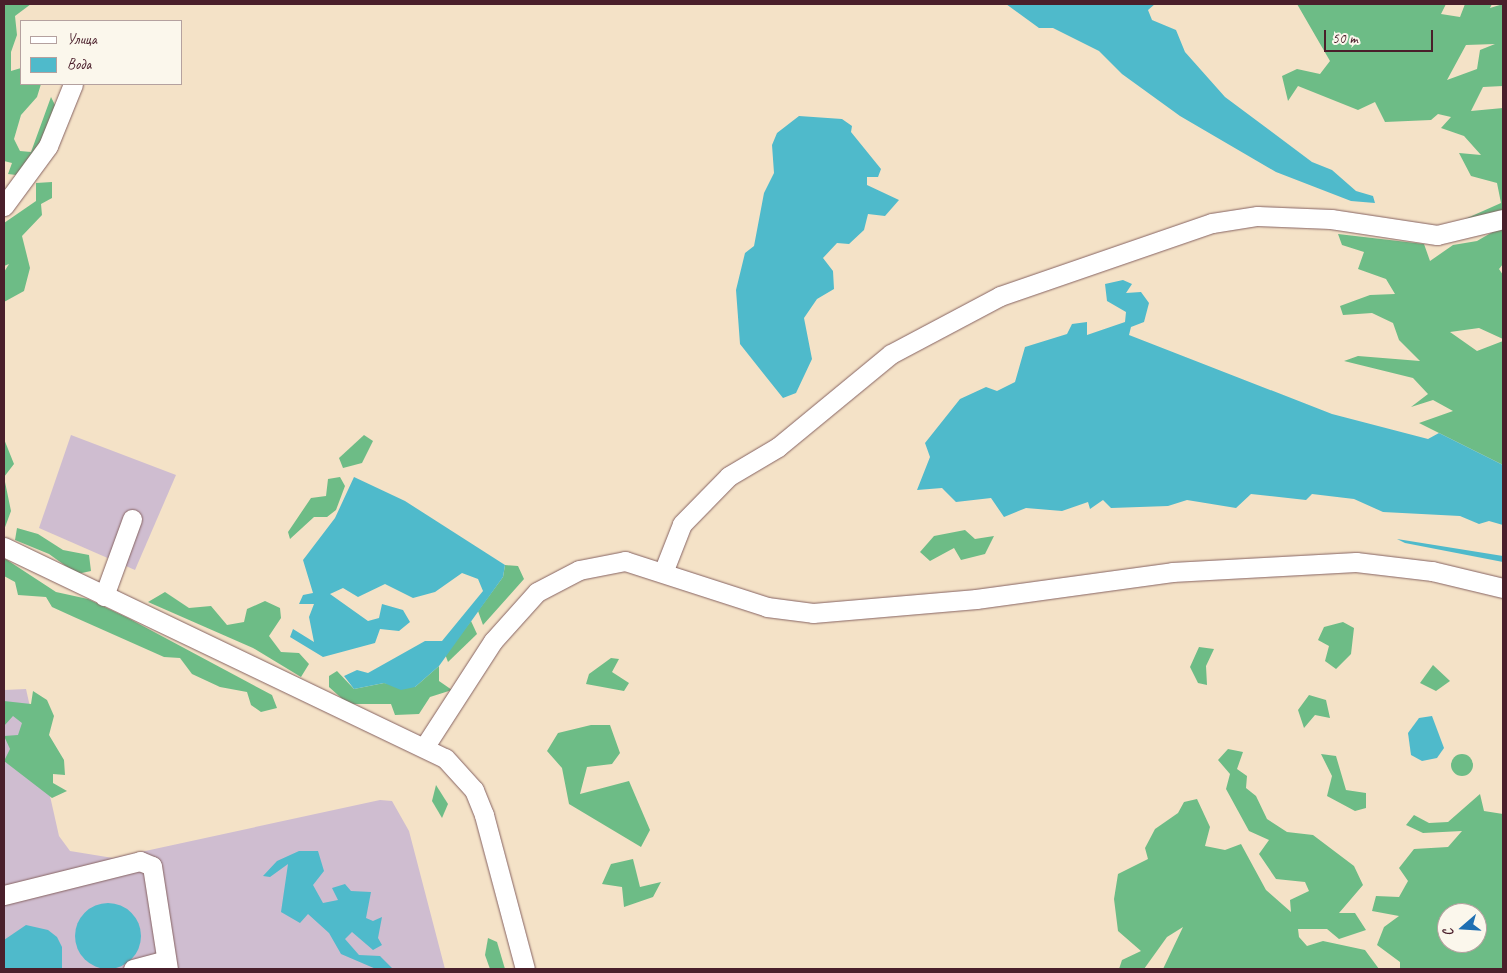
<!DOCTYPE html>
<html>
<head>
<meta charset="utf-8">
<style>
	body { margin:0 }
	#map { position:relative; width:1507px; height:973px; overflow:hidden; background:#f4e2c7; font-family:Caveat,sans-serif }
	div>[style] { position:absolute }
	.industrial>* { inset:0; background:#cfbdd0 }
	.forest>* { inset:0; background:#6dbc86 }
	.round { border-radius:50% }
	.water>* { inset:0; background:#4fbacb }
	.roads { filter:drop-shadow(0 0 1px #866362) drop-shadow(0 0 1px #866362) }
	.minor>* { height:19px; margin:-9.5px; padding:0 9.5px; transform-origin:9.5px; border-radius:9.5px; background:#fff }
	span { translate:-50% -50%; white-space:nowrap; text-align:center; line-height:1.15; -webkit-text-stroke:4px #fbf7ec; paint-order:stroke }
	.frame { position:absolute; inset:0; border:5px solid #4a1f2b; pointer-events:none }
	.legend { position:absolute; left:20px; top:20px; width:162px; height:65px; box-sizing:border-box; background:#fbf7ec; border:1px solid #b4a19f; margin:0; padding:6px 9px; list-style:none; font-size:15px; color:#4a1f2b }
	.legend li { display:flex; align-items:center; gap:10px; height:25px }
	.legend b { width:25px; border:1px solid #b4a19f }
	.north { position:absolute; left:1437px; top:903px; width:50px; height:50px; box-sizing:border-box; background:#fbf7ec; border:1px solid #b4a19f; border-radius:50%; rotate:251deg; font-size:14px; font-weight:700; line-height:20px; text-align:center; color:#4a1f2b }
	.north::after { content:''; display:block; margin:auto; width:18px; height:22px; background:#1f6fb2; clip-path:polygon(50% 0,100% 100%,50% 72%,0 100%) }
	.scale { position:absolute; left:1324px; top:30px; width:109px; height:22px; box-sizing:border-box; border:2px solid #4a1f2b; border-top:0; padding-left:6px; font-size:15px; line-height:18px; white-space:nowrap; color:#4a1f2b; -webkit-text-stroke:4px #fbf7ec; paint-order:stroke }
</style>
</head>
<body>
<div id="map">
	<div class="industrial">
		<div style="clip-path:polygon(71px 435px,176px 475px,135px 570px,39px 528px)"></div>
		<div style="clip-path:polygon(26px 689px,59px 836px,70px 851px,113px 858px,380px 800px,392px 801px,409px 831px,445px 969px,4px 969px,4px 690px)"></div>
	</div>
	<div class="forest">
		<div style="clip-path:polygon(4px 4px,31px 4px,15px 16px,17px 35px,11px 52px,11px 71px,21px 68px,21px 84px,41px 84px,37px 97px,21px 115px,14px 139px,20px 151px,31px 152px,51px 97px,58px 111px,24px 176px,8px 174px,12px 163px,4px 161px)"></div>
		<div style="clip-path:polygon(evenodd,1297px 4px,1446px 4px,1441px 14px,1460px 17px,1465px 4px,1492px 4px,1490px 8px,1503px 4px,1503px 86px,1483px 87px,1471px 111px,1503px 108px,1503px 211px,1447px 227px,1501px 203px,1497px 183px,1471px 176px,1459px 153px,1481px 155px,1464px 136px,1441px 128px,1451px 117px,1438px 114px,1431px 120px,1385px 122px,1375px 102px,1358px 110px,1298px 86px,1288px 101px,1282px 76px,1297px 69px,1320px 74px,1330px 61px,1297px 4px,1495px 44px,1480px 50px,1477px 69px,1447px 80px,1466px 45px,1495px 44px)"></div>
		<div style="clip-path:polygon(52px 182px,52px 198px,41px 204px,42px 215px,22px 236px,30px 268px,24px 291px,4px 302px,4px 272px,9px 264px,4px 266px,4px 223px,36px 201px,36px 183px)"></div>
		<div style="clip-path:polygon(1503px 226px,1503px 264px,1499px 269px,1503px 275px,1503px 339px,1479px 328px,1450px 332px,1477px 351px,1503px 341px,1503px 465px,1419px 423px,1453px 411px,1433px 400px,1411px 407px,1428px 394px,1413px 378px,1344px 361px,1358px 356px,1420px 361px,1399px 340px,1393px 323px,1372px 313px,1343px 315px,1340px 306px,1370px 295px,1395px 294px,1386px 279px,1358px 269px,1364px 252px,1342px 245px,1338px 234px,1424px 244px,1430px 261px,1453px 245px,1477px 241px)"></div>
		<div style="clip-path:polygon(364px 435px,373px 441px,362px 463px,343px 468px,339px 458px)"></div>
		<div style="clip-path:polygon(4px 439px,14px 464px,4px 477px,11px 511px,4px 530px)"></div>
		<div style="clip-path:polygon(340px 477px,345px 486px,336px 510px,327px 517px,314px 517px,290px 539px,288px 532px,311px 498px,326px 496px,328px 479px)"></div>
		<div style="clip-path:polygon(17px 528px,38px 534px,63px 550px,89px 555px,91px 571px,77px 574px,49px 554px,15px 540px)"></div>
		<div style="clip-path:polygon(965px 530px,975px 539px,994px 536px,985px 554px,961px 560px,954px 548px,930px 561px,920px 552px,934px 536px)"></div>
		<div style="clip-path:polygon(4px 558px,56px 592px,88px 599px,128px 618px,272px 695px,277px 708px,261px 712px,251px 705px,247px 692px,220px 687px,192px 674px,180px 658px,164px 657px,74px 617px,52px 607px,46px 597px,18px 595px,15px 582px,4px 576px)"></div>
		<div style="clip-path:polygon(505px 565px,518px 566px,524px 579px,483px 625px,478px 611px,503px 577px)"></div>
		<div style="clip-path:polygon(165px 592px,189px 608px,211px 606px,227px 625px,244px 622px,247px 609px,265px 601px,280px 608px,281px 618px,269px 636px,281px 652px,299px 653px,309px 664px,301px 677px,253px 648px,148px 602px)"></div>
		<div style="clip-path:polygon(471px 621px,477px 634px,448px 662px,445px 654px)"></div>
		<div style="clip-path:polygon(1343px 622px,1354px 628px,1351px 654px,1336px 669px,1325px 661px,1329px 646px,1318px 640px,1324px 627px)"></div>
		<div style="clip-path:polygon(1199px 647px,1214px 649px,1206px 666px,1207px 685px,1198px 683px,1190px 667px)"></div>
		<div style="clip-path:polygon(611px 658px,619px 659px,612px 672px,629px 683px,624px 691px,586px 684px,589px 674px)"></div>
		<div style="clip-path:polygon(1433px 665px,1450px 681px,1436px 691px,1420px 683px)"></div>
		<div style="clip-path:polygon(439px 666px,439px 681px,452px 690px,430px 697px,419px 714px,395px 715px,391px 704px,348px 704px,329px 687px,329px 676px,337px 671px,354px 689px,384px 683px,415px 687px)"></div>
		<div style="clip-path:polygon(33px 691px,47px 700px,54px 716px,49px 735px,64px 760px,65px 775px,53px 774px,53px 783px,67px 791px,52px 798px,4px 761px,10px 749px,4px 736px,18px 735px,22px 723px,13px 716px,4px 726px,4px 701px,31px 704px)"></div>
		<div style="clip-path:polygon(1309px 695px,1326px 700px,1330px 718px,1315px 715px,1304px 728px,1298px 710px)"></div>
		<div style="clip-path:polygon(591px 725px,610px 725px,620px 753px,612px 764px,587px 767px,580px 794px,629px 781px,650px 830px,641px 847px,569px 804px,562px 768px,547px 751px,558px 733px)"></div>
		<div style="clip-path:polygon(1228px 749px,1243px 752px,1237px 769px,1247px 776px,1246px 788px,1256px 796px,1267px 819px,1287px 832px,1313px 835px,1354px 866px,1363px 885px,1339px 913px,1355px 913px,1366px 930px,1339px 939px,1327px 929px,1298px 929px,1299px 937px,1307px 946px,1323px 941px,1365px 950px,1379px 969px,1163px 969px,1183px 927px,1167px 937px,1144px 969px,1119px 969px,1122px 960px,1141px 951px,1118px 931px,1114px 899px,1118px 874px,1148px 859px,1145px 848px,1155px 829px,1178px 813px,1184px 802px,1197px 799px,1210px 827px,1205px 846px,1225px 850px,1241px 844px,1266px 890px,1291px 912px,1290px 900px,1309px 891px,1305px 882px,1276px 879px,1259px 854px,1269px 840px,1249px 831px,1226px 789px,1230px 774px,1218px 760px)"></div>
		<div class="round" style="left:1451px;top:754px;width:22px;height:22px"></div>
		<div style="clip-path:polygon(1321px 754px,1336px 756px,1346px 790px,1366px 793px,1366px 808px,1355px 811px,1327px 796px,1332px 776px)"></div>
		<div style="clip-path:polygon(436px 785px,448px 804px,442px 818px,432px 801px)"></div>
		<div style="clip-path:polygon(evenodd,1480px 794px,1484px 811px,1503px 814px,1502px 969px,1400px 969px,1400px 962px,1377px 945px,1384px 927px,1399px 916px,1372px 911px,1376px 896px,1399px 897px,1408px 881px,1399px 868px,1414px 849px,1448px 847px,1462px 831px,1423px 833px,1406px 825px,1414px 815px,1429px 823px,1448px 822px,1480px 794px,1447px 913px,1477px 913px,1477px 943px,1447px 943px,1447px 913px)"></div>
		<div style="clip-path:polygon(633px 859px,640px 887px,661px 882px,653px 897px,624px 907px,622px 887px,602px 884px,611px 864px)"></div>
		<div style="clip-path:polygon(488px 938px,497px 942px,505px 969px,490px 969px,485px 955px)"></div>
	</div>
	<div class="water">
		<div style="clip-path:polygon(1006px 4px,1155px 4px,1148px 10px,1152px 20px,1176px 30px,1185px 52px,1225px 97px,1312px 162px,1332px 170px,1356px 191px,1373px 196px,1375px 203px,1351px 201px,1276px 172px,1180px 116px,1122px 74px,1099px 51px,1053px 28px,1039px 28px)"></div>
		<div style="clip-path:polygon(799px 116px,842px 119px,852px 126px,851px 132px,881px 169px,878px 177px,867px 177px,867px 185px,899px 200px,885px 216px,868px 214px,864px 230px,849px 244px,837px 243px,823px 258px,833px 271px,834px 289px,817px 299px,804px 318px,812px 359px,796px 393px,783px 398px,740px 344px,736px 290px,745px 253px,754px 246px,764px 193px,774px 173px,772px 145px,777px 133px)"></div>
		<div style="clip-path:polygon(1123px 280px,1132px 284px,1126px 293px,1141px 292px,1149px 303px,1144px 322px,1131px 327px,1129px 335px,1332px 414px,1428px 439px,1439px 433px,1503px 465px,1503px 525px,1489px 521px,1479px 524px,1460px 516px,1383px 512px,1354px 499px,1312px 494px,1306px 500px,1251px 494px,1236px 508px,1187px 500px,1168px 506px,1111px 508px,1103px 500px,1090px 509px,1088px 502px,1062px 511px,1026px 508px,1004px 517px,991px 498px,956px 502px,942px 488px,917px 490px,930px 457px,925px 443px,960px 399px,986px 387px,997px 391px,1015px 382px,1025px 347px,1067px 334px,1072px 324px,1087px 322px,1087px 335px,1125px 322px,1126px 312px,1107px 301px,1105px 284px)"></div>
		<div style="clip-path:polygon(354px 477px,405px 501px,505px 565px,503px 577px,439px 666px,415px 687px,401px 690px,384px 683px,354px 689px,344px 676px,357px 670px,368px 673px,425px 641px,442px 641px,483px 591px,478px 579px,462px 573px,435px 592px,413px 598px,385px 584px,358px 597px,343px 588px,330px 594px,368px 621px,379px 618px,382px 604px,403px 610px,410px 622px,399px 631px,380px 629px,375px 643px,323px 657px,290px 637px,293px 629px,314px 642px,309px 617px,314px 604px,299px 604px,303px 595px,313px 593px,303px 560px,335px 518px)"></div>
		<div style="clip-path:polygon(1397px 539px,1503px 556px,1503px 562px,1405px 543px)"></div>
		<div style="clip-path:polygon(1432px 716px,1444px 748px,1437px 758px,1422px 761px,1411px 755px,1408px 733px,1419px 718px)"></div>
		<div style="clip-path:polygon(299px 851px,318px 851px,324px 871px,313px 885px,323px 903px,338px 900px,332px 888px,345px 884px,351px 891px,371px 892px,366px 918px,373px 921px,382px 917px,378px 938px,382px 945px,373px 950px,352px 932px,345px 939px,359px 955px,380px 956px,393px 969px,376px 969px,341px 954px,329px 933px,308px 914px,300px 923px,281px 912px,288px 864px,270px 877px,263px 876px,277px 861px)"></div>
		<div class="round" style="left:75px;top:903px;width:66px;height:66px"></div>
		<div style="clip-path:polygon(26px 925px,48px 930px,57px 937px,62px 947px,62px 969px,4px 969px,4px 940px)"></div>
	</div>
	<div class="roads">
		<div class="minor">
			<div style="left:4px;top:206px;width:74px;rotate:-53.7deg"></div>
			<div style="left:48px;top:146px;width:67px;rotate:-68deg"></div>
			<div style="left:4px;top:547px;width:489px;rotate:25.6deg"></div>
			<div style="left:445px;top:758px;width:43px;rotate:47.8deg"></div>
			<div style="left:474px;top:790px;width:27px;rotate:68deg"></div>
			<div style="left:484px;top:815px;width:159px;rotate:75.1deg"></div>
			<div style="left:664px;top:570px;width:49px;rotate:-68.6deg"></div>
			<div style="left:682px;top:524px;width:67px;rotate:-45.6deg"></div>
			<div style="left:729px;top:476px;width:57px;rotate:-30.6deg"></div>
			<div style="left:778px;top:447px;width:146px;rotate:-39.5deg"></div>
			<div style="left:891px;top:354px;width:123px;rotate:-28deg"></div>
			<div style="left:1000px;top:296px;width:224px;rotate:-19deg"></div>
			<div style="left:1212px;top:223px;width:46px;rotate:-8.8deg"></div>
			<div style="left:1257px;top:216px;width:74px;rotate:2.3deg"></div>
			<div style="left:1331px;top:219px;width:107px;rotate:8.6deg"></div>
			<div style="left:1437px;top:235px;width:68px;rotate:-13.6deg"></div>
			<div style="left:104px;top:596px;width:82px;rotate:-70deg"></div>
			<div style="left:425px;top:746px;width:125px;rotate:-57.1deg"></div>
			<div style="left:493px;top:641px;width:66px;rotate:-48.1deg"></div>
			<div style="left:537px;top:592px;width:47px;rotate:-27.6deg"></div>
			<div style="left:579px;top:570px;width:47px;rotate:-11.1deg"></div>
			<div style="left:625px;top:561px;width:149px;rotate:17.9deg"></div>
			<div style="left:767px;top:607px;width:46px;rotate:7.4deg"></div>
			<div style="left:813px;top:613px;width:164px;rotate:-4.9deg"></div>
			<div style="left:976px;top:599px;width:198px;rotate:-7.8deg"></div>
			<div style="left:1172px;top:572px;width:184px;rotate:-3.1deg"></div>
			<div style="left:1356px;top:562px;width:77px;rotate:6.8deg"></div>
			<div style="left:1432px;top:571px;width:73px;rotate:13.5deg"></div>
			<div style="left:4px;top:895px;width:140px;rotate:-14deg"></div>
			<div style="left:140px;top:861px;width:13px;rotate:23deg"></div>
			<div style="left:152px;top:866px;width:104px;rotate:81.2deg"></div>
			<div style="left:133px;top:969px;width:34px;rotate:-15deg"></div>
		</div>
	</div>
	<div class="frame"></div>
	<ul class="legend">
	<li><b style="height:6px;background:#fff"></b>Улица</li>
	<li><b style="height:14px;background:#4fbacb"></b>Вода</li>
	</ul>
	<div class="north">С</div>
	<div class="scale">50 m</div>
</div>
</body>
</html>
